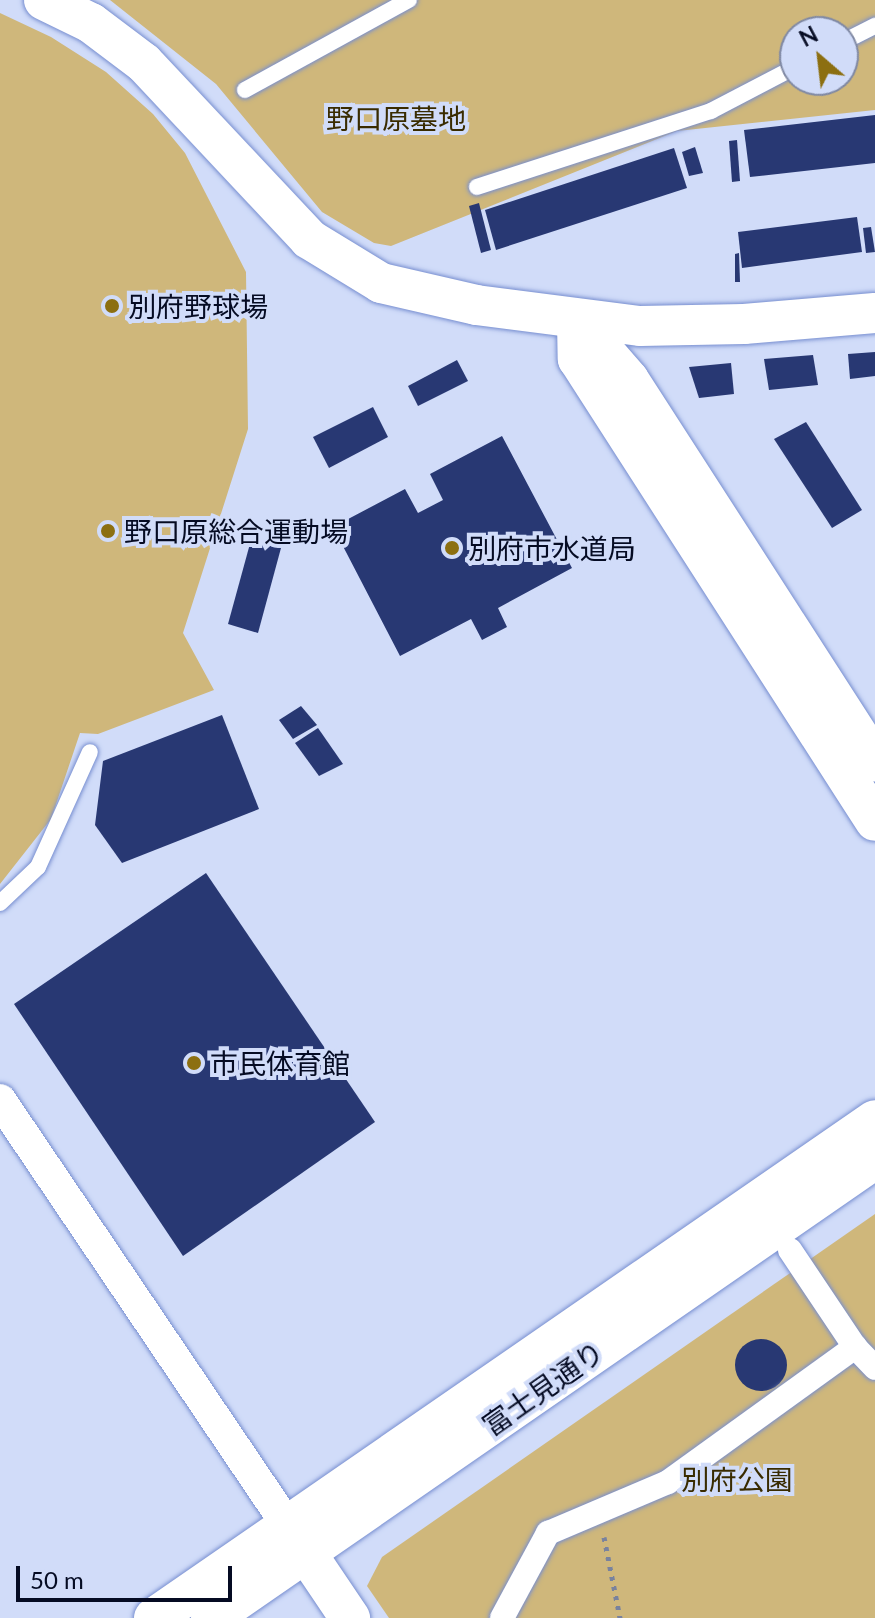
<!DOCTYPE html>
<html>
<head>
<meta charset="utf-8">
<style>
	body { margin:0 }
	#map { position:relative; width:875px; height:1618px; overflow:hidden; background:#d1dcf9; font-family:Lato,"Noto Sans JP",sans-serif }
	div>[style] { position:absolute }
	.green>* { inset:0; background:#cfb77b }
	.building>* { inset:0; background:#283873 }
	.round { border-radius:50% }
	.path>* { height:5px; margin-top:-2.5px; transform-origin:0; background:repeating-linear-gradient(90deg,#79829d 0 4px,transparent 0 10px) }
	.roads { filter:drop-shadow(0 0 2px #778ed0) drop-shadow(0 0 2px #778ed0) }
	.service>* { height:16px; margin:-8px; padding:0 8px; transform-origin:8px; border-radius:8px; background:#fff }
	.pedestrian>* { height:24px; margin:-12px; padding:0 12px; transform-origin:12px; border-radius:12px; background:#fff }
	.minor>* { height:32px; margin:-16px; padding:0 16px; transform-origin:16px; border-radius:16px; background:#fff }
	.tertiary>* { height:40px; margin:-20px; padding:0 20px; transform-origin:20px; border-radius:20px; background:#fff }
	.dots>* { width:22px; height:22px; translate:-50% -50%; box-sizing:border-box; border:4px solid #d1dcf9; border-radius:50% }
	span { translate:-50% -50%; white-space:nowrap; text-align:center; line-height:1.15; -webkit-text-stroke:8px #d1dcf9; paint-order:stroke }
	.park-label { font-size:28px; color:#392b00 }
	.poi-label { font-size:28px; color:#050b23 }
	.left { translate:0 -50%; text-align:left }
	.street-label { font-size:28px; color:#050b23 }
	.north { position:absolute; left:779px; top:16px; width:80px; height:80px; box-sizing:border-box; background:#d1dcf9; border:2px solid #7f88a3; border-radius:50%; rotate:332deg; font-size:22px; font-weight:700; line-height:32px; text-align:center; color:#050b23 }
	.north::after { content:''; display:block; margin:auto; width:28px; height:36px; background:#8c6f11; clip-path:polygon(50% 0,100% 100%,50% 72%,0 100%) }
	.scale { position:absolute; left:16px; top:1566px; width:216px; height:36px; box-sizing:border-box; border:4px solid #050b23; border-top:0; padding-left:10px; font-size:24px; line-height:28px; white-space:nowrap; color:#050b23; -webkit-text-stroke:6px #d1dcf9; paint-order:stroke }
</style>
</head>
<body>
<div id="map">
	<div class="green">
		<div style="clip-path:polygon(evenodd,110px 0,875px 0,875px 110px,677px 131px,391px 246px,374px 243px,322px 212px,216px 84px,110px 0,795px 32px,843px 32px,843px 80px,795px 80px,795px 32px)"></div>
		<div style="clip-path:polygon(0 13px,51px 37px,106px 72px,153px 114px,185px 153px,246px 272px,248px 429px,183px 633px,214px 690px,98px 734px,80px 733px,51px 819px,0 884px)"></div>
		<div style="clip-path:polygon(875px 1214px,875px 1618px,389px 1618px,367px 1586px,382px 1557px)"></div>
	</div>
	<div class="building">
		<div style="clip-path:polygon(875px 115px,875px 163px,750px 177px,744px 130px)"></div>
		<div style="clip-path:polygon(737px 140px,740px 181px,732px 182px,729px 141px)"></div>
		<div style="clip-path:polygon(695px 147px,703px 173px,689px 176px,682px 152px)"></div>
		<div style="clip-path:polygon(674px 148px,687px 188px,496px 250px,485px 210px)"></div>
		<div style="clip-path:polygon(479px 203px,491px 250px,481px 253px,469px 206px)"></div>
		<div style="clip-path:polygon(857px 217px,862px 252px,742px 268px,738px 232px)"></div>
		<div style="clip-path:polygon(871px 227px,875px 252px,866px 253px,863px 228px)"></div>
		<div style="clip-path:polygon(739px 253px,740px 282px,735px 282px,735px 254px)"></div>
		<div style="clip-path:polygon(875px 352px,875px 376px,850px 379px,848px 354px)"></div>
		<div style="clip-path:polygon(813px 355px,818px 385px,769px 390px,764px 359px)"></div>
		<div style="clip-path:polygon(457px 360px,468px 381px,418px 406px,408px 386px)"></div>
		<div style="clip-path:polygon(731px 363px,734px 394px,699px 398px,689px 367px)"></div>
		<div style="clip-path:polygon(373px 407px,388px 437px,329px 468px,313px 437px)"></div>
		<div style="clip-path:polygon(806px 422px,862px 510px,832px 528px,774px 439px)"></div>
		<div style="clip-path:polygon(502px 436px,572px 568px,498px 608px,507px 627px,482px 640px,471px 619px,400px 656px,333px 527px,405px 489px,418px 513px,443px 500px,430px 474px)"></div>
		<div style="clip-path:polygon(251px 540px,281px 548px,258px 633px,228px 624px)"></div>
		<div style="clip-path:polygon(301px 706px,317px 725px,293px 739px,279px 720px)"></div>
		<div style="clip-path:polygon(222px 715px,259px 809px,122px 863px,95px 825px,103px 761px)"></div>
		<div style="clip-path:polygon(318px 728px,343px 764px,319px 776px,295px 743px)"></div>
		<div style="clip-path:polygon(206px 873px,375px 1122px,183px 1256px,14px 1004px)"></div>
		<div class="round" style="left:735px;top:1339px;width:52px;height:52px"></div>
	</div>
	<div class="path">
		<div style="left:604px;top:1537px;width:83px;rotate:78.8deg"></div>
	</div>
	<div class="roads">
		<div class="service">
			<div style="left:843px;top:42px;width:36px;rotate:-27deg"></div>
			<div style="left:245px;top:90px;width:187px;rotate:-28.8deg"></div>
			<div style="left:477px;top:187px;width:246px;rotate:-18deg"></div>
			<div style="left:711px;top:111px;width:95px;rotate:-27.6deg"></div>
			<div style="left:0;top:903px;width:52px;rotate:-43.5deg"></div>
			<div style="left:38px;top:867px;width:126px;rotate:-65.7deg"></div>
		</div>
		<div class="pedestrian">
			<div style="left:790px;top:1250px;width:117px;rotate:56.2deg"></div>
			<div style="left:855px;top:1347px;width:29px;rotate:46deg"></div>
			<div style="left:502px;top:1618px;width:97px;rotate:-61.6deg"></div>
			<div style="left:548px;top:1533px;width:130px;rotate:-23deg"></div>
			<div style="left:668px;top:1482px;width:231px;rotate:-35.8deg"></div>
		</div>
		<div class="minor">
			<div style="left:0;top:1100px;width:514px;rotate:55.94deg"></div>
		</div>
		<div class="tertiary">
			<div style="left:44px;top:0;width:52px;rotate:26.1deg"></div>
			<div style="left:91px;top:23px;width:66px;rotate:37deg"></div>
			<div style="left:144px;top:63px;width:241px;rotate:46.8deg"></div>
			<div style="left:309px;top:239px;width:84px;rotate:31.4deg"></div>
			<div style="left:381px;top:283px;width:98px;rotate:13deg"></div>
			<div style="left:476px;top:305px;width:165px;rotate:7.3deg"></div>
			<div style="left:640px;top:326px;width:104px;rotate:-1.1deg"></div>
			<div style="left:744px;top:324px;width:131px;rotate:-4.8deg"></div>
			<div style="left:577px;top:320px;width:39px;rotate:89deg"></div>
			<div style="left:578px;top:359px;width:549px;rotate:57.26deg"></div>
			<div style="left:577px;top:320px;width:79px;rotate:49.1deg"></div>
			<div style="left:629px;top:380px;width:454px;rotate:57.2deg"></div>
			<div style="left:292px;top:1532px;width:104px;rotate:56deg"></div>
			<div style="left:154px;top:1618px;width:876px;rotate:-34.63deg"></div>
			<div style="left:211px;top:1618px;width:807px;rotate:-34.65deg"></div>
		</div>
	</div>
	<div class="dots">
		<div style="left:112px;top:306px;background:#8c6f11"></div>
		<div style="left:108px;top:531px;background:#8c6f11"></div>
		<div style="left:452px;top:548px;background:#8c6f11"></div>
		<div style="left:194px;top:1063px;background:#8c6f11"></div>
	</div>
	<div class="park-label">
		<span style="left:396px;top:118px">野口原墓地</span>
		<span style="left:737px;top:1479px">別府公園</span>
	</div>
	<div class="poi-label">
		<span class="left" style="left:128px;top:306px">別府野球場</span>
		<span class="left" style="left:124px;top:531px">野口原総合運動場</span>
		<span class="left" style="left:468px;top:548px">別府市水道局</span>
		<span class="left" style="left:210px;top:1063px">市民体育館</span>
	</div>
	<div class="street-label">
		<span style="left:543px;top:1388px;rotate:-35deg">富士見通り</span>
	</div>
	<div class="north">N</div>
	<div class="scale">50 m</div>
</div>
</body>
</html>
